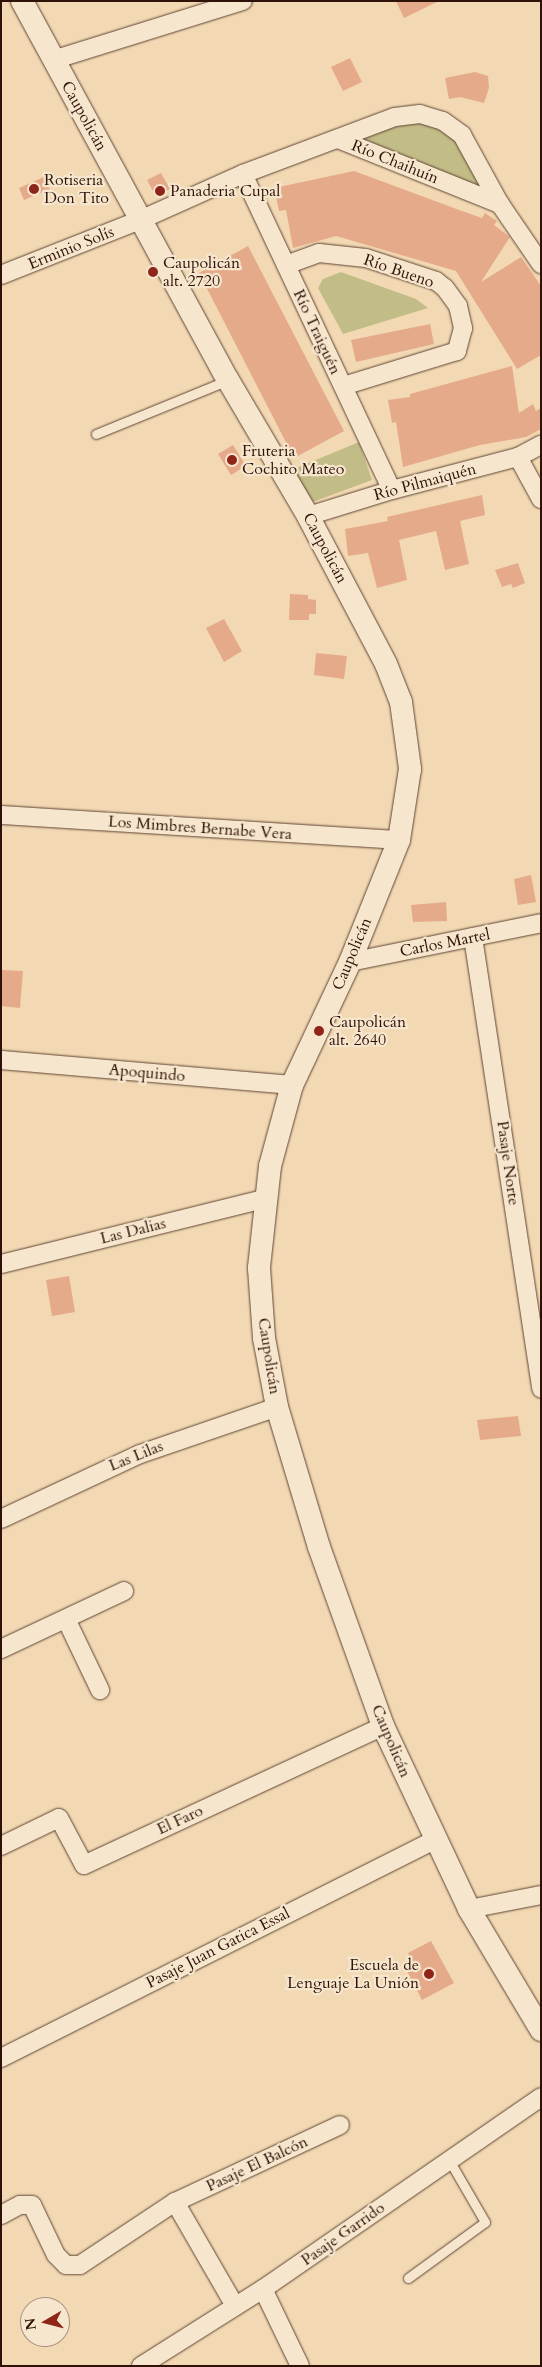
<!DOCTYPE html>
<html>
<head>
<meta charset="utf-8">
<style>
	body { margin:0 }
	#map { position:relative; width:542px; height:2367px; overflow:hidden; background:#f2d9b3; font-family:Cardo,serif }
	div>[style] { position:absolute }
	.green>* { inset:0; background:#c2bd87 }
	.building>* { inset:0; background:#e5aa89 }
	.roads { filter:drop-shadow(0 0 1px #5f4433) drop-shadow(0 0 1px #5f4433) }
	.service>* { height:9px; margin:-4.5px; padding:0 4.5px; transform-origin:4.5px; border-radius:4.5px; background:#f7e6ce }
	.minor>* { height:18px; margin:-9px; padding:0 9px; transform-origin:9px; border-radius:9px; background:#f7e6ce }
	.tertiary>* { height:22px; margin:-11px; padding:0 11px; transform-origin:11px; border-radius:11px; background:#f7e6ce }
	.dots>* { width:14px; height:14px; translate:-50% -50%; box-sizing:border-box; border:2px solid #f7e6ce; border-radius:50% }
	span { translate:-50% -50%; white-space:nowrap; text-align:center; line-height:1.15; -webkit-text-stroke:4.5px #f7e6ce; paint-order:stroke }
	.street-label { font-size:16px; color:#2e1208 }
	.poi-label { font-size:16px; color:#2e1208 }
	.left { translate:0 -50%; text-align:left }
	.right { translate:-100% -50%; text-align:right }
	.frame { position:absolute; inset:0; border:2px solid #2e1208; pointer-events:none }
	.north { position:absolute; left:20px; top:2297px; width:50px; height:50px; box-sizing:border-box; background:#f7e6ce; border:1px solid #a7917f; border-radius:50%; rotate:262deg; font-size:14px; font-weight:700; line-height:20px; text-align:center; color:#2e1208 }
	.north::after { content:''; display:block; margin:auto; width:18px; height:22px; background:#8f2418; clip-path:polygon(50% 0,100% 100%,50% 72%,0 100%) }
</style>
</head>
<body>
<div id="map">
	<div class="green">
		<div style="clip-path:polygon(425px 121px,455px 136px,490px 195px,351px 139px,394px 122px)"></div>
		<div style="clip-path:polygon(341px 272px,416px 299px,428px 308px,343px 334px,318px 288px,323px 279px)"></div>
		<div style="clip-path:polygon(359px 442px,372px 480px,310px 503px,294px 469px)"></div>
	</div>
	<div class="building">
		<div style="clip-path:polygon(396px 1px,439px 1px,404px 18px)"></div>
		<div style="clip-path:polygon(350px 58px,362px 82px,343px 91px,331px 67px)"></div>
		<div style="clip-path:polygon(475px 72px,488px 76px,489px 88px,484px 103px,460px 97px,449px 99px,445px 78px)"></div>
		<div style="clip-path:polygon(354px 171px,462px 211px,482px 218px,485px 213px,497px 221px,494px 225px,510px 237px,481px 282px,521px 257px,541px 286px,541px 355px,517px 369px,456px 271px,336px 236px,293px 248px,286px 210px,279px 211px,274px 188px)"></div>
		<div style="clip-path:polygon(161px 173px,170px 189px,156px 197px,147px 180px)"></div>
		<div style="clip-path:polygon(44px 177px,50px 189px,24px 200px,19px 188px)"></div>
		<div style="clip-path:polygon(248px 246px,344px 431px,294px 458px,199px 273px)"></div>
		<div style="clip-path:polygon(430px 324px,434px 344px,356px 362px,351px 340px)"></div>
		<div style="clip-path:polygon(512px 366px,519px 413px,533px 404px,536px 411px,541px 408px,541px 429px,526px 437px,480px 445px,403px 467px,396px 422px,392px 423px,388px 400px,410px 397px,410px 394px)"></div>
		<div style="clip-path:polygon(233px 445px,246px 466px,231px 475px,218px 454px)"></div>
		<div style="clip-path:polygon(482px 495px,485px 515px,460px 521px,469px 564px,445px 570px,436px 531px,399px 540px,407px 580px,377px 588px,368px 553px,348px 556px,345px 529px,388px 521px,387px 517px)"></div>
		<div style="clip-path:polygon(518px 563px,525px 583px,513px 588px,511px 584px,502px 587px,495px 570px)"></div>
		<div style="clip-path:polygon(290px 594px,308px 595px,308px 599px,316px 600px,316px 614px,309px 614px,309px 620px,289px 620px)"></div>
		<div style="clip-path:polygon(224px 619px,242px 651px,224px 662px,206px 628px)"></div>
		<div style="clip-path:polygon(316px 653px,347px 656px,344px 679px,314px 675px)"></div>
		<div style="clip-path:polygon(531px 875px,536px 902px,518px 905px,514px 879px)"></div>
		<div style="clip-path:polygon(446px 902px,447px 921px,413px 922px,411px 905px)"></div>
		<div style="clip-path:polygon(1px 970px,23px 971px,20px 1008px,1px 1006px)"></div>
		<div style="clip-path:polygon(69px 1276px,75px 1312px,52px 1316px,46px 1280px)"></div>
		<div style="clip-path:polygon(518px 1416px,521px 1436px,480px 1440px,477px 1420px)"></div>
		<div style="clip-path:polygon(431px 1941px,454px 1983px,422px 2000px,404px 1965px,412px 1961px,408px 1953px)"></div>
	</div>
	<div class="roads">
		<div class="service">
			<div style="left:96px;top:434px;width:143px;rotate:-22.2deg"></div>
			<div style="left:408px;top:2278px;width:95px;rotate:-36deg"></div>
			<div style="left:485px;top:2222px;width:72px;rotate:-120.1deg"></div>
		</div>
		<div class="minor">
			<div style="left:53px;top:60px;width:199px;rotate:-17.3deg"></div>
			<div style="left:338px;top:139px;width:175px;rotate:21.9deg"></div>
			<div style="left:243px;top:174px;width:349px;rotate:64.8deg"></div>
			<div style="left:286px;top:265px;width:35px;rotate:-20deg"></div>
			<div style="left:319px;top:253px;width:47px;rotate:6.1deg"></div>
			<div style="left:366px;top:258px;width:74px;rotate:18.2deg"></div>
			<div style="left:436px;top:281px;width:11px;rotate:38deg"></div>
			<div style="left:445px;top:288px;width:22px;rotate:54deg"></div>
			<div style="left:458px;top:306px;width:23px;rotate:77deg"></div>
			<div style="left:463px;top:328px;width:24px;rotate:105deg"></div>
			<div style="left:457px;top:351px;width:119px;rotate:162.9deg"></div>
			<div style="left:1px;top:275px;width:149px;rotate:-21.6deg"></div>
			<div style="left:140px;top:220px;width:113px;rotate:-24.1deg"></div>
			<div style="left:243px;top:174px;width:162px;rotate:-20.6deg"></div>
			<div style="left:395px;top:117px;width:25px;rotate:-7deg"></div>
			<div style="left:420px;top:114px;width:24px;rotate:17deg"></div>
			<div style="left:443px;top:121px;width:24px;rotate:36deg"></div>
			<div style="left:462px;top:135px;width:79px;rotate:61.2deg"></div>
			<div style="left:500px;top:204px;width:73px;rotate:55.7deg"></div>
			<div style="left:518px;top:457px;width:48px;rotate:61.3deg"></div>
			<div style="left:308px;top:516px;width:88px;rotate:-17.2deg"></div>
			<div style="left:392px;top:490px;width:130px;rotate:-14.7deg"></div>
			<div style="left:518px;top:457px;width:26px;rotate:-28deg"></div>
			<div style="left:1px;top:815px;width:399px;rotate:3.6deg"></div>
			<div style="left:473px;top:937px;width:457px;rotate:81.4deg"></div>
			<div style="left:350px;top:962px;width:195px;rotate:-11.5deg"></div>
			<div style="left:1px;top:1060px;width:292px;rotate:4.9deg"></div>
			<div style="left:1px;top:1264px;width:271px;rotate:-13.9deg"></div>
			<div style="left:1px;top:1519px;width:153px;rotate:-25.1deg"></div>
			<div style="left:140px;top:1454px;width:145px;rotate:-18.9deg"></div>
			<div style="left:66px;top:1619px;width:79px;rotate:64.4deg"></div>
			<div style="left:1px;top:1649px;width:136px;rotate:-25.2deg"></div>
			<div style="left:1px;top:1846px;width:64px;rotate:-25.8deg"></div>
			<div style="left:59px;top:1818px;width:53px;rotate:62deg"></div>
			<div style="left:84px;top:1865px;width:330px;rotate:-24.9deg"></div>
			<div style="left:469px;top:1909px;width:73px;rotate:-11deg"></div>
			<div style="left:1px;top:2058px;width:487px;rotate:-26.7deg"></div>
			<div style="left:175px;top:2202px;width:120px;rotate:60deg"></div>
			<div style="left:1px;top:2215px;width:21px;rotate:-28deg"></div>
			<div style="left:20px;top:2205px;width:12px"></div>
			<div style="left:32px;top:2205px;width:55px;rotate:64.4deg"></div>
			<div style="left:56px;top:2255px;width:14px;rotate:45deg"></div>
			<div style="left:66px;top:2265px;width:14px"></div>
			<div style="left:80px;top:2265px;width:114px;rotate:-33.6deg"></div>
			<div style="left:175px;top:2202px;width:182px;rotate:-25deg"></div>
			<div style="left:263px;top:2289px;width:85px;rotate:64.3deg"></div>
			<div style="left:141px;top:2366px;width:144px;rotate:-32.3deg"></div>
			<div style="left:263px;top:2289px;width:338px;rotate:-34.6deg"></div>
		</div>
		<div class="tertiary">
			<div style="left:22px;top:1px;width:431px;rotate:61.5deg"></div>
			<div style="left:228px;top:380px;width:158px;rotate:59.5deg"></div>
			<div style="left:308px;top:516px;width:167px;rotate:62.2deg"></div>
			<div style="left:386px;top:664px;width:41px;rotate:68.5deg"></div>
			<div style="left:401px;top:702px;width:68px;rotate:82.3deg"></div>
			<div style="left:410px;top:769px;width:72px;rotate:98.8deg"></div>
			<div style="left:399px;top:840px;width:131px;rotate:111.9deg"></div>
			<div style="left:350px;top:962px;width:136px;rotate:115.2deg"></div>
			<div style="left:292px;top:1085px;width:84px;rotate:105.2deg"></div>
			<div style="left:270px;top:1166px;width:103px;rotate:96.2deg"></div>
			<div style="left:259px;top:1268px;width:70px;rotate:85.9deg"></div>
			<div style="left:264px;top:1338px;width:70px;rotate:79.3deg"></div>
			<div style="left:277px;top:1407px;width:146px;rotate:73.3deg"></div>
			<div style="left:319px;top:1547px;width:190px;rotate:70.3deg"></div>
			<div style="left:383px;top:1726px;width:202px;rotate:64.8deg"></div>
			<div style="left:469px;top:1909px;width:141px;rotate:59.2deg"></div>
		</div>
	</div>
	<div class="dots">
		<div style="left:34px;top:189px;background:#8f2418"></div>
		<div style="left:160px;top:191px;background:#8f2418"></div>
		<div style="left:153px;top:272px;background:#8f2418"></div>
		<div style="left:232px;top:460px;background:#8f2418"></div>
		<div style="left:319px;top:1031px;background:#8f2418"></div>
		<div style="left:429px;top:1974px;background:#8f2418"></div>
	</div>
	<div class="street-label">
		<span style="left:84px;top:116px;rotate:61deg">Caupolicán</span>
		<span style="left:395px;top:162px;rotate:22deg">Río Chaihuín</span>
		<span style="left:71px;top:248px;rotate:-22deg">Erminio Solís</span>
		<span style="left:399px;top:271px;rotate:19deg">Río Bueno</span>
		<span style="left:317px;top:332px;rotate:65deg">Río Traiguén</span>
		<span style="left:425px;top:482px;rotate:-15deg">Río Pilmaiquén</span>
		<span style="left:325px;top:548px;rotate:62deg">Caupolicán</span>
		<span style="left:200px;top:828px;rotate:4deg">Los Mimbres Bernabe Vera</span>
		<span style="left:445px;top:943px;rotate:-11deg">Carlos Martel</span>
		<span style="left:352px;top:954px;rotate:-67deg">Caupolicán</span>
		<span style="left:147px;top:1073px;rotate:5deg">Apoquindo</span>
		<span style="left:508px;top:1163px;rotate:82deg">Pasaje Norte</span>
		<span style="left:133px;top:1231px;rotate:-14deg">Las Dalias</span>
		<span style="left:269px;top:1356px;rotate:81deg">Caupolicán</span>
		<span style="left:136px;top:1456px;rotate:-22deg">Las Lilas</span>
		<span style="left:391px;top:1741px;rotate:67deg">Caupolicán</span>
		<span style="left:180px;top:1820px;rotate:-25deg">El Faro</span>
		<span style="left:218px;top:1948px;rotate:-27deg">Pasaje Juan Gatica Essal</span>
		<span style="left:257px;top:2164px;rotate:-25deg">Pasaje El Balcón</span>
		<span style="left:343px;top:2234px;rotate:-35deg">Pasaje Garrido</span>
	</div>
	<div class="poi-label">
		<span class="left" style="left:44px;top:189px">Rotiseria<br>Don Tito</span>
		<span class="left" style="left:170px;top:191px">Panaderia Cupal</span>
		<span class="left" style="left:163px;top:272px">Caupolicán<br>alt. 2720</span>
		<span class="left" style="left:242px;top:460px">Fruteria<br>Cochito Mateo</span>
		<span class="left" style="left:329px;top:1031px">Caupolicán<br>alt. 2640</span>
		<span class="right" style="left:419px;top:1974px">Escuela de<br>Lenguaje La Unión</span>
	</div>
	<div class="frame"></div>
	<div class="north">N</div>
</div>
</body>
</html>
